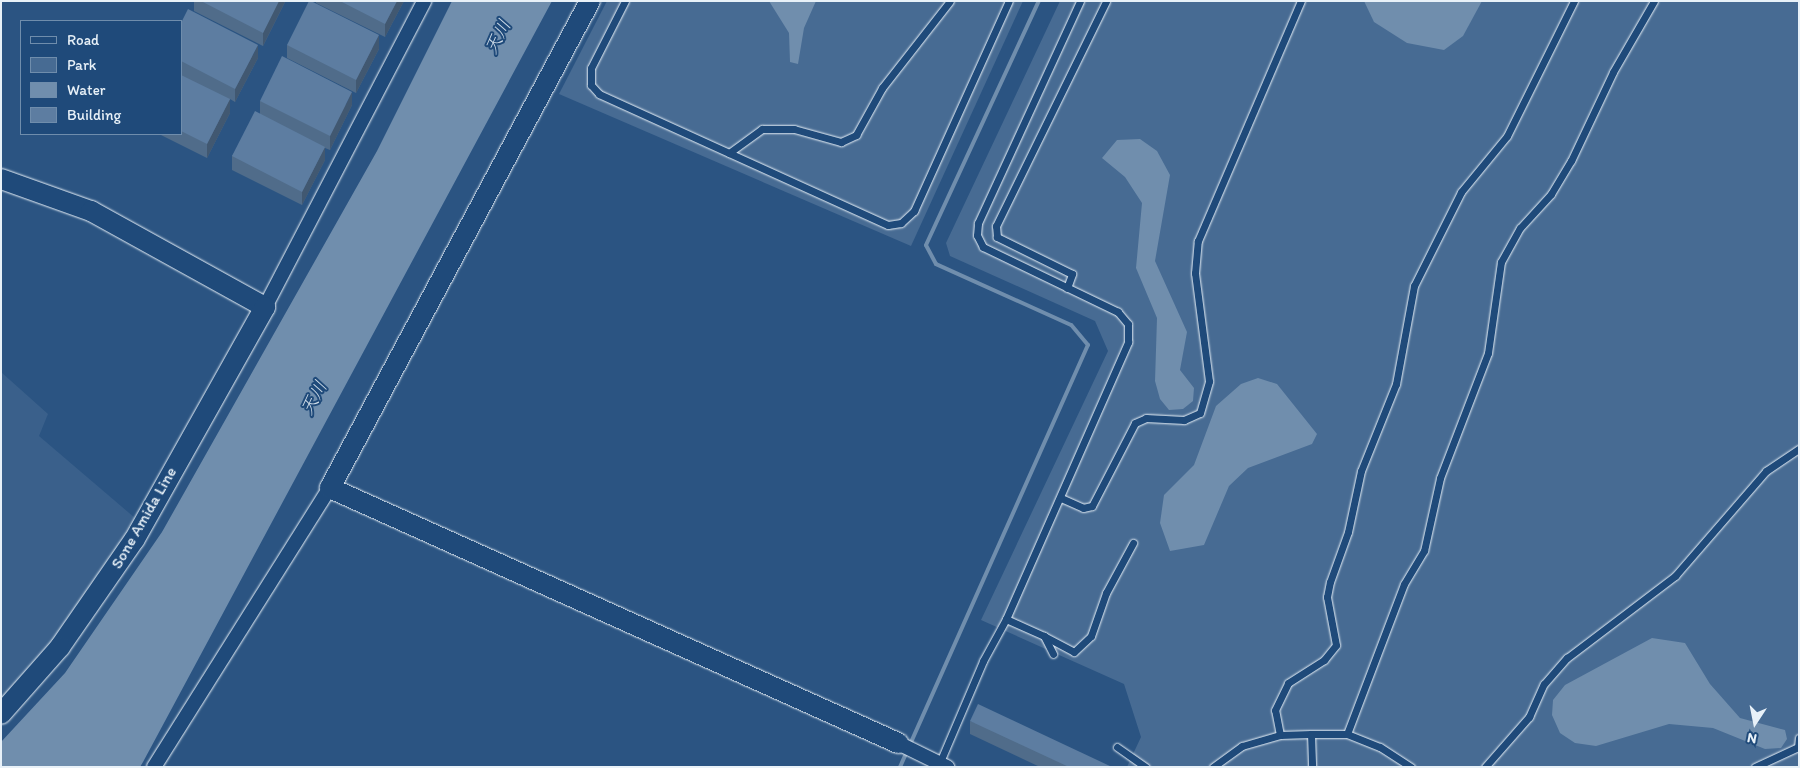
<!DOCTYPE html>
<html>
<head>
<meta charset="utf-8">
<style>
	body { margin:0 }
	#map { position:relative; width:1800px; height:768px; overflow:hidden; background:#2b5482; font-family:Itim,"Klee One",sans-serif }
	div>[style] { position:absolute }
	.built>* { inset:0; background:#3a608b }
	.green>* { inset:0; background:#476b93 }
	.water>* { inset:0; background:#708ead }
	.stream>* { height:4px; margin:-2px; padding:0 2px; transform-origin:2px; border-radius:2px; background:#708ead }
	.roads { filter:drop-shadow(0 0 1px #e8f1f8) drop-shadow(0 0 1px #e8f1f8) }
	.lane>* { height:7px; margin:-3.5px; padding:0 3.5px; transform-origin:3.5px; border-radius:3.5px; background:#1f4a7a }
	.street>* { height:14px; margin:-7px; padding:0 7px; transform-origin:7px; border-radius:7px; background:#1f4a7a }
	.secondary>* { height:20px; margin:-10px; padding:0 10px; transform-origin:10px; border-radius:10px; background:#1f4a7a }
	.wall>* { inset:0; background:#506c8a }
	.shaded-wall>* { inset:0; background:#415871 }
	.building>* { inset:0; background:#5d7da1 }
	span { translate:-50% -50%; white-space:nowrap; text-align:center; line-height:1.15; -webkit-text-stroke:4px #1f4a7a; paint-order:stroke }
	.street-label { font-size:16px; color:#e8f1f8 }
	.water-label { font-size:18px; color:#d0dde9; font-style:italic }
	.frame { position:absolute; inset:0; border:2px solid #e8f1f8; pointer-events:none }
	.legend { position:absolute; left:20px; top:20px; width:162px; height:115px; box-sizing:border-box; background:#1f4a7a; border:1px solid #6f8dac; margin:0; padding:6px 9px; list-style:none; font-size:15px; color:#e8f1f8 }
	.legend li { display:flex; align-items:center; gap:10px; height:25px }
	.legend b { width:25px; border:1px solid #6f8dac }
	.north { position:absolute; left:1730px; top:698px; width:50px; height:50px; -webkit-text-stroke:4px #1f4a7a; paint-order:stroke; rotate:191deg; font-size:14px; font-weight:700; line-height:20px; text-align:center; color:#e8f1f8 }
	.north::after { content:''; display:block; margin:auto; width:18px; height:22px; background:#e8f1f8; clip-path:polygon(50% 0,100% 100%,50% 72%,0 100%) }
</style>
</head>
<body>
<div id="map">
	<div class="built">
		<div style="clip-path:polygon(1px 372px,48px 414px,39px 436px,135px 518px,114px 557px,58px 635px,1px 700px)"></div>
	</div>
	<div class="green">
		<div style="clip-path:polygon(607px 1px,1023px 1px,911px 246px,559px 94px)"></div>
		<div style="clip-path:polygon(1060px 1px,1799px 1px,1799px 767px,1127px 767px,1141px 737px,1124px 684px,981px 620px,1108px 351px,1095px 321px,950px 256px,946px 243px)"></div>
	</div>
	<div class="water">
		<div style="clip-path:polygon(452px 1px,552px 1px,143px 762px,140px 767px,1px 767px,1px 742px,65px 673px,162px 532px,377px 151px)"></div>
		<div style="clip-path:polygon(769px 1px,816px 1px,804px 28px,798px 64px,790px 62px,789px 33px)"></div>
		<div style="clip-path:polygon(1364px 1px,1482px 1px,1463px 36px,1444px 50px,1407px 43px,1374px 22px)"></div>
		<div style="clip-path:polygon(1140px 139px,1157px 151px,1170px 175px,1155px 261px,1187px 332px,1180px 370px,1194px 388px,1193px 401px,1183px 409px,1169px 410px,1160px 399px,1155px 381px,1157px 318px,1136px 268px,1142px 203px,1125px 177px,1102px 158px,1117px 140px)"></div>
		<div style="clip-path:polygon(1258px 378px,1277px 384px,1317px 434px,1312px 444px,1248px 468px,1229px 486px,1204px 545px,1170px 551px,1160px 523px,1164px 495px,1194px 465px,1216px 406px,1241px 384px)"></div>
		<div style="clip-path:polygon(1652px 638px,1685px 643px,1710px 684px,1740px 718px,1785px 730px,1787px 739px,1781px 748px,1765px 749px,1713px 728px,1669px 724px,1596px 746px,1575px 743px,1560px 733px,1552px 715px,1553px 700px,1565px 685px)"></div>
	</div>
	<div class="stream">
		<div style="left:900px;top:767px;width:462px;rotate:-66deg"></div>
		<div style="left:1088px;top:345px;width:26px;rotate:-130deg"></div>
		<div style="left:1071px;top:325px;width:148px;rotate:-155.7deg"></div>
		<div style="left:936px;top:264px;width:21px;rotate:-118deg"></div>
		<div style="left:926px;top:245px;width:269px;rotate:-65.2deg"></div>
	</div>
	<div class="roads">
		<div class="lane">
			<div style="left:625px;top:1px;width:75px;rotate:116.9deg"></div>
			<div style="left:591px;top:68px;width:17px;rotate:90deg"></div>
			<div style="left:591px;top:85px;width:12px;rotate:48deg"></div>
			<div style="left:599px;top:94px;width:317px;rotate:24.4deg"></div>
			<div style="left:888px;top:225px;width:13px;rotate:-9deg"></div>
			<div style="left:901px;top:223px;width:18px;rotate:-43deg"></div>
			<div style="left:914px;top:211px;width:230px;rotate:-65.7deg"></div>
			<div style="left:729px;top:153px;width:41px;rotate:-36deg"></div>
			<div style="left:762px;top:129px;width:32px"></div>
			<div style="left:794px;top:129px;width:49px;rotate:15.5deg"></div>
			<div style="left:841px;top:142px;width:17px;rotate:-25deg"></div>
			<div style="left:856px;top:135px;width:54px;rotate:-61deg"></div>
			<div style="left:882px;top:88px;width:110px;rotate:-52deg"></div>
			<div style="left:1067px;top:288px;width:15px;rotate:-70deg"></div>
			<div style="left:1072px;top:274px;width:84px;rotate:-153.7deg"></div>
			<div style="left:997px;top:237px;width:11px;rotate:-95deg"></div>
			<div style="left:996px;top:226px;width:250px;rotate:-63.9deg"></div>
			<div style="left:1061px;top:498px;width:24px;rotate:24deg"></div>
			<div style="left:1083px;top:508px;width:9px;rotate:-13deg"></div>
			<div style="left:1092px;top:506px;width:93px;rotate:-62.6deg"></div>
			<div style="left:1135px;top:423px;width:12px;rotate:-24deg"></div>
			<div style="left:1146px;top:418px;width:38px;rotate:3deg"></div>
			<div style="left:1184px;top:420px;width:17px;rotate:-24deg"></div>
			<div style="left:1200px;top:413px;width:33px;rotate:-74deg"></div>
			<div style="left:1209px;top:381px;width:109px;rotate:-97.4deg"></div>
			<div style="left:1195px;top:273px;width:32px;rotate:-85deg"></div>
			<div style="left:1198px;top:241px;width:261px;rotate:-66.8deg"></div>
			<div style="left:1006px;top:619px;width:303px;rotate:-66.2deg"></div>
			<div style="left:1128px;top:342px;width:18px;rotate:-90deg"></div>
			<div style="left:1128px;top:324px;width:16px;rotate:-130deg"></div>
			<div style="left:1118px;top:312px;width:150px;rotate:-154.3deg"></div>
			<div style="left:983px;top:247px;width:13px;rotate:-117deg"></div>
			<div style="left:977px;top:235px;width:12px;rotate:-85deg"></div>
			<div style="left:978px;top:223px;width:244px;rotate:-65.3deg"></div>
			<div style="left:1044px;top:636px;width:34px;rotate:28deg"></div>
			<div style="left:1074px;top:652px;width:23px;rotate:-43deg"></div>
			<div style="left:1091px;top:636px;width:46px;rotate:-70.8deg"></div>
			<div style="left:1106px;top:593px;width:57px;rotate:-61.6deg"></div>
			<div style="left:1311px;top:734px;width:33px;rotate:88deg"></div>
			<div style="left:1347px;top:734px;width:160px;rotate:-69.2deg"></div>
			<div style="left:1404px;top:584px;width:39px;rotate:-59deg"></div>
			<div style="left:1424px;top:551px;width:75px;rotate:-77.6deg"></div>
			<div style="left:1440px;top:478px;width:134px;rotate:-69deg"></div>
			<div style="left:1488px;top:353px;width:92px;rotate:-81.9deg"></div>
			<div style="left:1501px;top:262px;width:39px;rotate:-61deg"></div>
			<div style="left:1520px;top:228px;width:46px;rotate:-47.6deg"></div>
			<div style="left:1551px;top:194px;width:39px;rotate:-59deg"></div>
			<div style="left:1571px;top:161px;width:98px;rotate:-64.7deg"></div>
			<div style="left:1613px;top:72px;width:82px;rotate:-60deg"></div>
			<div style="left:1280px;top:735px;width:25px;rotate:-101deg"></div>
			<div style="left:1275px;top:710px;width:30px;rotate:-64deg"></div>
			<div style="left:1288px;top:683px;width:43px;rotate:-32.6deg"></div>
			<div style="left:1324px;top:660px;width:19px;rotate:-51deg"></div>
			<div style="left:1336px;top:645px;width:49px;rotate:-100.6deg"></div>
			<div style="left:1327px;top:597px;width:15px;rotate:-79deg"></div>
			<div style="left:1330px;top:582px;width:53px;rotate:-70.2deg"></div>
			<div style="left:1348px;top:532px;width:62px;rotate:-78deg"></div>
			<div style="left:1361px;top:471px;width:94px;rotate:-68.1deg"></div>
			<div style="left:1396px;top:384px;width:100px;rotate:-79.6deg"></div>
			<div style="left:1414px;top:286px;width:105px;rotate:-63.4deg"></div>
			<div style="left:1461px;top:192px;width:72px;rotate:-50.6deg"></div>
			<div style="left:1507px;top:136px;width:151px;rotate:-63.6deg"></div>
			<div style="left:1117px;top:747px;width:35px;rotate:35deg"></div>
			<div style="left:940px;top:762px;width:110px;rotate:-66.9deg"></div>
			<div style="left:983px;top:661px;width:48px;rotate:-61.3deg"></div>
			<div style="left:1006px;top:619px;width:42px;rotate:24.1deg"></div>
			<div style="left:1044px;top:636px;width:20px;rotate:63deg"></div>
			<div style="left:1213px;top:767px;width:36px;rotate:-36deg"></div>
			<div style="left:1242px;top:746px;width:40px;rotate:-16deg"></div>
			<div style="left:1280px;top:735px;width:31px;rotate:-2deg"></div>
			<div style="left:1311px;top:734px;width:36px"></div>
			<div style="left:1347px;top:734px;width:35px;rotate:22deg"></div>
			<div style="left:1380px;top:747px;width:37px;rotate:33deg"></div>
			<div style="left:1485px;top:767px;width:67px;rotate:-48.7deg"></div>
			<div style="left:1529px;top:717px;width:36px;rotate:-66deg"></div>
			<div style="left:1544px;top:684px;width:35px;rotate:-49deg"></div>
			<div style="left:1567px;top:658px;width:136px;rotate:-37.2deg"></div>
			<div style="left:1675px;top:576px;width:139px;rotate:-49.1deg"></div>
			<div style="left:1766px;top:471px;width:40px;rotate:-34deg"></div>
			<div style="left:1755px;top:767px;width:47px;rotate:-24.9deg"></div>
			<div style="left:1798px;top:747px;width:9px;rotate:-84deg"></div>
		</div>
		<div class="street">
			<div style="left:265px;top:307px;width:345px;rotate:-62.5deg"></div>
			<div style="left:898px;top:743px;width:55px;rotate:26.1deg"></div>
			<div style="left:154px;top:767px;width:330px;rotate:-57.8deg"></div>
		</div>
		<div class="secondary">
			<div style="left:590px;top:1px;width:552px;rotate:118.1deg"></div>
			<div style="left:330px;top:488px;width:623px;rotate:24.18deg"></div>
			<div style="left:1px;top:179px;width:96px;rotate:19.6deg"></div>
			<div style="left:91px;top:211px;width:199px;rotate:28.9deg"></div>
			<div style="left:265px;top:307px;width:267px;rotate:119.3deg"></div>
			<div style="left:134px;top:540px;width:130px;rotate:124.7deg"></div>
			<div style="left:60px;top:647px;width:89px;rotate:131.4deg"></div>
		</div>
	</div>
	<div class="wall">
		<div style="clip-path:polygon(194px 1px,285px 1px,285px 2px,263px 46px,194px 11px)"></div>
		<div style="clip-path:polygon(316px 1px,404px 1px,385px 37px,316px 3px)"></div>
		<div style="clip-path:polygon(181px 23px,258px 58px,235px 102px,230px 99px,230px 113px,207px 158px,159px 134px,181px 134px)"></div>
		<div style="clip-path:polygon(287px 45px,379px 49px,356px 93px,287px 58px)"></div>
		<div style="clip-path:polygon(260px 101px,352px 105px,330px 150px,325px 148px,325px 160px,302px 205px,232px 170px,232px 156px,260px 114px)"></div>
		<div style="clip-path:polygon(970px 721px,1112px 767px,1040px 767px,970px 734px)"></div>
	</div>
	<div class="shaded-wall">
		<div style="clip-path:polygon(279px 1px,285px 1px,285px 2px,263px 46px,263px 33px)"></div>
		<div style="clip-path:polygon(397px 1px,404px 1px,385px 37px,385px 24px)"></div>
		<div style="clip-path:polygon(379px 35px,379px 49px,356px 93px,356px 80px)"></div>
		<div style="clip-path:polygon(258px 45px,258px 58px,235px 102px,235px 89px)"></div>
		<div style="clip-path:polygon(352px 92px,352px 105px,330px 150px,330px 136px)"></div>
		<div style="clip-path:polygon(230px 99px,230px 113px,207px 158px,207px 144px)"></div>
		<div style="clip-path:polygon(325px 147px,325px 160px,302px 205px,302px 192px)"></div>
	</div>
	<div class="building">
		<div style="clip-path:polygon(201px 1px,279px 1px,263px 33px)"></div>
		<div style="clip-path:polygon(309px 1px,311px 1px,379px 35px,356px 80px,287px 45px)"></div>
		<div style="clip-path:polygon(340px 1px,397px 1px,385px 24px)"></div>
		<div style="clip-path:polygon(188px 9px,258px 45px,235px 89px,181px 61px,181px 23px)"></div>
		<div style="clip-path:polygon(282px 56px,352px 92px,330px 136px,260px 101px)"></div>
		<div style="clip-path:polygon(181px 75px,230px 99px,207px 144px,181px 131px)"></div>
		<div style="clip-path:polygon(255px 111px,325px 147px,302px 192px,232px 156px)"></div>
		<div style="clip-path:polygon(978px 704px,1112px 767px,1069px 767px,970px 721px)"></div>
	</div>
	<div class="street-label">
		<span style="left:144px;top:518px;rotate:-60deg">Sone Amida Line</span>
	</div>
	<div class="water-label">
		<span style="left:498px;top:37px;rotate:-63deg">天川</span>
		<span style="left:314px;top:398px;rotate:-62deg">天川</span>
	</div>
	<div class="frame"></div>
	<ul class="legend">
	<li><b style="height:6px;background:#1f4a7a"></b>Road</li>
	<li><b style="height:14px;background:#476b93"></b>Park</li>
	<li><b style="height:14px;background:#708ead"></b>Water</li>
	<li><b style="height:14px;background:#5d7da1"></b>Building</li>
	</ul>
	<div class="north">N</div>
</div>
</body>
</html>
